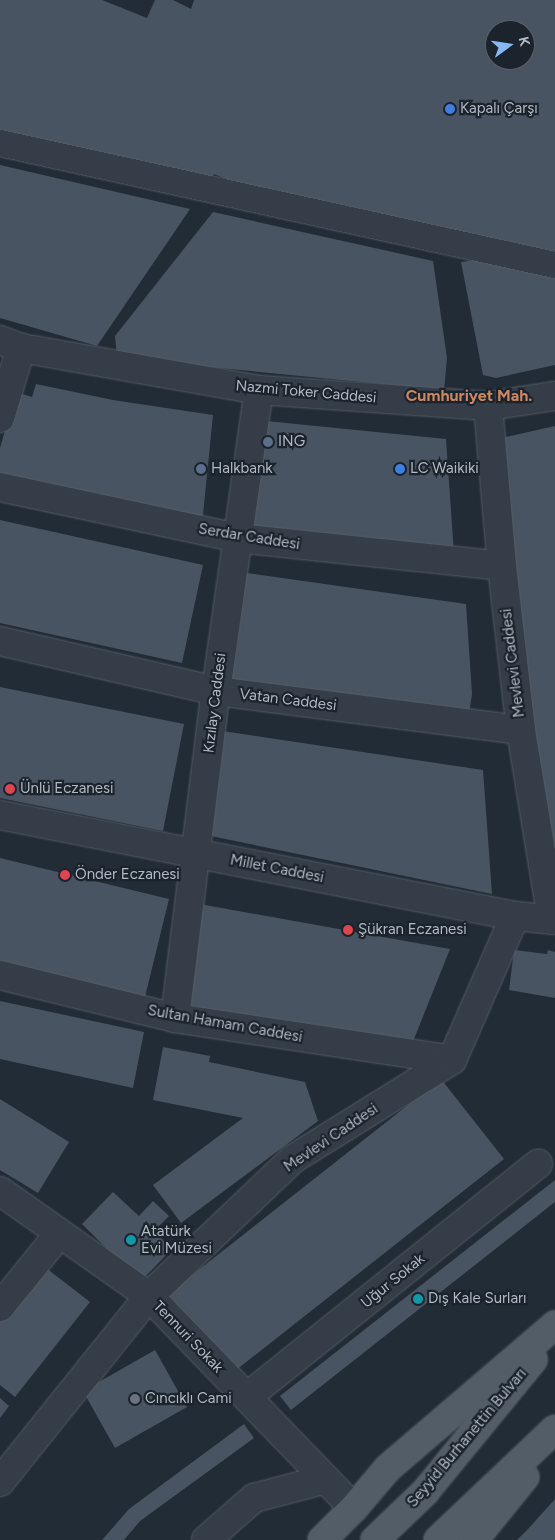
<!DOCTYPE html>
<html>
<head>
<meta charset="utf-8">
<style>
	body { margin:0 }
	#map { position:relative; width:555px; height:1540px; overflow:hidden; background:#222c37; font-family:Figtree,sans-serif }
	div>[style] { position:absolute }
	.building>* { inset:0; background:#485461 }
	.roads { filter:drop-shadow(0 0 1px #535c65) drop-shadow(0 0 1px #535c65) }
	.pedestrian>* { height:26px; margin:-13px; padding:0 13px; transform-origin:13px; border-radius:13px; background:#353e48 }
	.minor>* { height:28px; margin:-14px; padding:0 14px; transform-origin:14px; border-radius:14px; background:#353e48 }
	.primary>* { height:28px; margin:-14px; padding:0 14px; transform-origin:14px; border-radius:14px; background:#535d68 }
	.dots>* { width:14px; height:14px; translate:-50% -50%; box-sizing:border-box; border:2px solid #1b232c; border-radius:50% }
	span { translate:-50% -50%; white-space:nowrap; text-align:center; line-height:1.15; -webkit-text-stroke:4.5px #1b232c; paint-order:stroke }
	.poi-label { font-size:15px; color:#b0b9c4 }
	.left { translate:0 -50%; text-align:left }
	.street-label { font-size:15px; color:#b0b9c4 }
	.neighbourhood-label { font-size:16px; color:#cd8862; font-weight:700 }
	.north { position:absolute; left:485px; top:20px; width:50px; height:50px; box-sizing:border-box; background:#1b232c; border:1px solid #575f69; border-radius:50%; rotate:76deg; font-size:14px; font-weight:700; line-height:20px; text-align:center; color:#b0b9c4 }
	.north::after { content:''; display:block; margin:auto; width:18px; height:22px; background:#87b8f2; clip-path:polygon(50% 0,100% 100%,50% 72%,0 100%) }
</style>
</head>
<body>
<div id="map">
	<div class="building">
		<div style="clip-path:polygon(evenodd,0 0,102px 0,147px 18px,155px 0,173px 0,191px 9px,194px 0,555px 0,555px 257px,226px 188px,226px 179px,214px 174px,209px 182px,0 136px,0 0,495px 30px,525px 30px,525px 60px,495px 60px,495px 30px)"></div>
		<div style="clip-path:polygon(0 165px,190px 209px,97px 346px,0 318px)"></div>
		<div style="clip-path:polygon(213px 212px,433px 261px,447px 358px,444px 390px,117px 358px,115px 336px)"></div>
		<div style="clip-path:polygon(477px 260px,555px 276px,555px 365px,496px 378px,483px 375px,461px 262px)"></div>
		<div style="clip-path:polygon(36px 384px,113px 400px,213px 415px,202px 525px,0 481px,0 448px,16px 392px,32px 397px)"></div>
		<div style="clip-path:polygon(256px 420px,446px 439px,454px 554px,245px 533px)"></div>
		<div style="clip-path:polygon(555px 426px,555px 903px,552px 899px,501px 438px)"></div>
		<div style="clip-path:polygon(0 520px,203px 565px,182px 663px,0 623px)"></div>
		<div style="clip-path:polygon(240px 572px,466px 604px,472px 694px,468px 720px,224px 686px)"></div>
		<div style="clip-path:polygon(0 687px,184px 724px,163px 831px,0 798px)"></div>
		<div style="clip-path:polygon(222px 731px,483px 770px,492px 894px,201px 834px)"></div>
		<div style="clip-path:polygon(0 858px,169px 899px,143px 1005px,0 970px)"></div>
		<div style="clip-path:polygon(194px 903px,450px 949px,410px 1049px,176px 1007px)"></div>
		<div style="clip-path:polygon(514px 950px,547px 954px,548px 950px,555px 952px,555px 998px,509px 990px)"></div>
		<div style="clip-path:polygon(0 1001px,144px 1032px,133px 1088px,0 1059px)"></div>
		<div style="clip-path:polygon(163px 1047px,210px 1056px,209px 1062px,305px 1082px,318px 1121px,181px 1223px,153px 1185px,243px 1118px,153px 1100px)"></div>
		<div style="clip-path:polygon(441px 1079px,504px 1159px,231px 1374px,168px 1294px)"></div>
		<div style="clip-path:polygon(0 1099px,69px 1142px,38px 1193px,0 1170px)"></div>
		<div style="clip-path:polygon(555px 1180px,555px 1202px,291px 1410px,280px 1396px)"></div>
		<div style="clip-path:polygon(113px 1192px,139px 1216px,153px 1201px,169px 1216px,154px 1231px,172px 1249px,140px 1282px,82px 1224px)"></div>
		<div style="clip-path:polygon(41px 1264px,90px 1302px,15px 1397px,0 1385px,0 1317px)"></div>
		<div style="clip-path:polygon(155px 1350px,187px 1407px,115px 1448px,83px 1391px)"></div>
		<div style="clip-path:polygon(0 1398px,9px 1406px,0 1418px)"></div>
		<div style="clip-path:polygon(244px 1424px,254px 1438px,140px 1521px,124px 1540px,102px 1540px,129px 1509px)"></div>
		<div style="clip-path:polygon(555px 1499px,555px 1540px,517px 1540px,528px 1529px)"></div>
	</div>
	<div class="roads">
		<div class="pedestrian">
			<div style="left:0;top:143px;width:568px;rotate:12.4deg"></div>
		</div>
		<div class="minor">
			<div style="left:0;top:340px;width:22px;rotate:21deg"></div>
			<div style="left:21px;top:348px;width:242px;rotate:10deg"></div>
			<div style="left:259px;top:390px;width:230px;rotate:4deg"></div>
			<div style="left:488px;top:406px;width:68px;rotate:-8.5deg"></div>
			<div style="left:488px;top:406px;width:161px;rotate:85deg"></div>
			<div style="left:502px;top:566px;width:165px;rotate:83.4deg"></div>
			<div style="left:521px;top:730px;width:192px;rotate:80.7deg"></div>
			<div style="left:0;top:418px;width:73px;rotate:-73.3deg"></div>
			<div style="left:0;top:487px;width:242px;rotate:12.1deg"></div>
			<div style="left:237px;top:538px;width:266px;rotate:6deg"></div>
			<div style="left:0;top:641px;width:222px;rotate:13deg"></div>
			<div style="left:216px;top:691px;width:307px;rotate:7.3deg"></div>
			<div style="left:0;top:815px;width:525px;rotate:11.1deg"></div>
			<div style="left:515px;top:916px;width:40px;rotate:5.7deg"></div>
			<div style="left:0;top:975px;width:180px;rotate:13.8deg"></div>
			<div style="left:175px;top:1018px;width:280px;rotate:8.6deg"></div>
			<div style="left:175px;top:1018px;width:330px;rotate:-82.9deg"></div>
			<div style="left:216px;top:691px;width:304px;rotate:-81.9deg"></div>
			<div style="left:0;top:1191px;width:182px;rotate:35.2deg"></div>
			<div style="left:149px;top:1296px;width:295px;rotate:46deg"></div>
			<div style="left:0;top:1307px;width:94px;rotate:-51.1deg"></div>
			<div style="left:247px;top:1397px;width:373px;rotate:-38.7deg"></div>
			<div style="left:0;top:1482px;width:238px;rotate:-51.3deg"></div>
			<div style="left:149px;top:1296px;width:199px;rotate:-43.6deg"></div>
			<div style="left:293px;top:1159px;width:187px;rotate:-31.9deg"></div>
			<div style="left:452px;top:1060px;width:157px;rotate:-66.4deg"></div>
			<div style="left:206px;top:1540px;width:64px;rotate:-41.2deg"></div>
			<div style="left:254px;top:1498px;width:74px;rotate:-14.8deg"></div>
		</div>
		<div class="primary">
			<div style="left:322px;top:1540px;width:45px;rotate:-45deg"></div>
			<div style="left:354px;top:1508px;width:52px;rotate:-49.6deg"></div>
			<div style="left:388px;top:1468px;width:220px;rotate:-40.6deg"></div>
			<div style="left:375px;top:1540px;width:69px;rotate:-43.8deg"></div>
			<div style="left:425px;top:1492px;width:171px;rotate:-50.7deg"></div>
			<div style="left:438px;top:1540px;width:161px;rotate:-43.5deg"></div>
			<div style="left:474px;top:1540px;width:81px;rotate:-51deg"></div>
		</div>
	</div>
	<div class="dots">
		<div style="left:450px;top:109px;background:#3f7fe0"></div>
		<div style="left:268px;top:442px;background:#5c6f8a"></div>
		<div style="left:201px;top:469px;background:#5c6f8a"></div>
		<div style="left:400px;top:469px;background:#3f7fe0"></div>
		<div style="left:10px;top:789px;background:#e0444e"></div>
		<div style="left:65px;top:875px;background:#e0444e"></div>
		<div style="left:348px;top:930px;background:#e0444e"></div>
		<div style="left:131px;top:1240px;background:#0f9aa8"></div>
		<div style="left:418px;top:1299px;background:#0f9aa8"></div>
		<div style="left:135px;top:1399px;background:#6b7280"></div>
	</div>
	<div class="poi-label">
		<span class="left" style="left:460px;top:109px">Kapalı Çarşı</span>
		<span class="left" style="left:278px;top:442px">ING</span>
		<span class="left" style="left:211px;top:469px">Halkbank</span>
		<span class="left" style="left:410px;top:469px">LC Waikiki</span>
		<span class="left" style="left:20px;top:789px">Ünlü Eczanesi</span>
		<span class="left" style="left:75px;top:875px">Önder Eczanesi</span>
		<span class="left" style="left:358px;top:930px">Şükran Eczanesi</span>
		<span class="left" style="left:141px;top:1240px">Atatürk<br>Evi Müzesi</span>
		<span class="left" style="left:428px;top:1299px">Dış Kale Surları</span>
		<span class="left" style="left:145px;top:1399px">Cıncıklı Cami</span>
	</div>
	<div class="street-label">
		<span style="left:306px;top:392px;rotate:5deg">Nazmi Toker Caddesi</span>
		<span style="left:249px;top:537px;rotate:9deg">Serdar Caddesi</span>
		<span style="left:513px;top:663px;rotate:-97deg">Mevlevi Caddesi</span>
		<span style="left:288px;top:700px;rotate:7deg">Vatan Caddesi</span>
		<span style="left:215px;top:703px;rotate:-83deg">Kızılay Caddesi</span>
		<span style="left:277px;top:869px;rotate:11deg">Millet Caddesi</span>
		<span style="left:225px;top:1024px;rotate:10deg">Sultan Hamam Caddesi</span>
		<span style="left:331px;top:1138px;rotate:-34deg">Mevlevi Caddesi</span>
		<span style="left:393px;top:1281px;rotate:-39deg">Uğur Sokak</span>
		<span style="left:188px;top:1337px;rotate:46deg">Tennuri Sokak</span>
		<span style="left:467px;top:1438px;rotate:-50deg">Seyyid Burhanettin Bulvarı</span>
	</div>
	<div class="neighbourhood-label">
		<span style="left:469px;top:396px">Cumhuriyet Mah.</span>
	</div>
	<div class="north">K</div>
</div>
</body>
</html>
